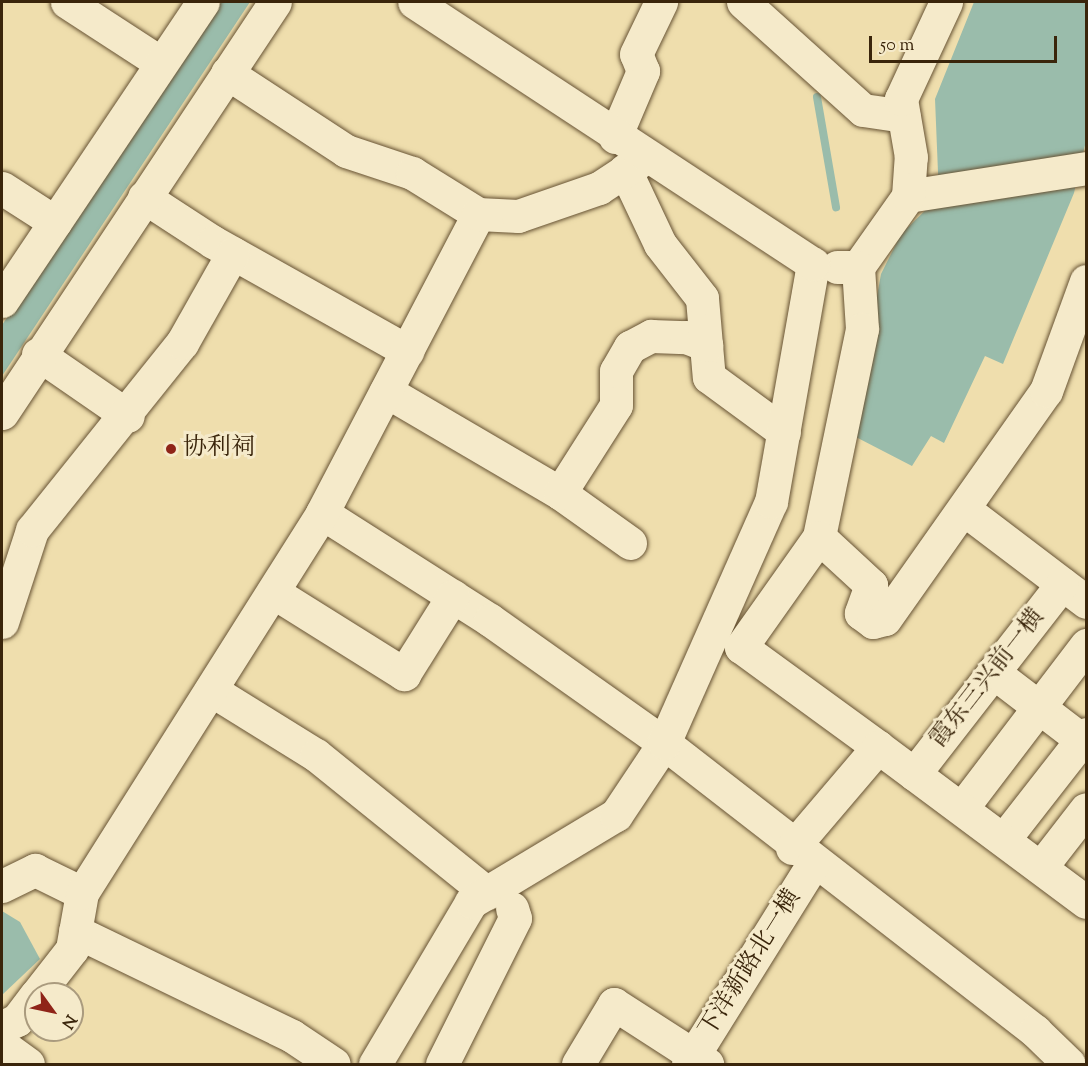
<!DOCTYPE html>
<html>
<head>
<meta charset="utf-8">
<style>
	body { margin:0 }
	#map { position:relative; width:1088px; height:1066px; overflow:hidden; background:#efdead; font-family:"Sorts Mill Goudy","Noto Serif SC",serif }
	div>[style] { position:absolute }
	.water>* { inset:0; background:#9abcab }
	.stream>* { height:8px; margin:-4px; padding:0 4px; transform-origin:4px; border-radius:4px; background:#9abcab }
	.roads { filter:drop-shadow(0 0 2px #675334) drop-shadow(0 0 2px #675334) }
	.minor>* { height:33px; margin:-16.5px; padding:0 16.5px; transform-origin:16.5px; border-radius:16.5px; background:#f5eaca }
	.dots>* { width:16px; height:16px; translate:-50% -50%; box-sizing:border-box; border:3px solid #f5eaca; border-radius:50% }
	span { translate:-50% -50%; white-space:nowrap; text-align:center; line-height:1.15; -webkit-text-stroke:6px #f5eaca; paint-order:stroke }
	.poi-label { font-size:24px; color:#3a250b }
	.left { translate:0 -50%; text-align:left }
	.street-label { font-size:24px; color:#3a250b }
	.frame { position:absolute; inset:0; border:3px solid #3a250b; pointer-events:none }
	.north { position:absolute; left:24px; top:982px; width:60px; height:60px; box-sizing:border-box; background:#f5eaca; border:2px solid #aa9b7e; border-radius:50%; rotate:123deg; font-size:16px; font-weight:700; line-height:24px; text-align:center; color:#3a250b }
	.north::after { content:''; display:block; margin:auto; width:21px; height:27px; background:#8f2418; clip-path:polygon(50% 0,100% 100%,50% 72%,0 100%) }
	.scale { position:absolute; left:869px; top:36px; width:188px; height:27px; box-sizing:border-box; border:3px solid #3a250b; border-top:0; padding-left:8px; font-size:18px; line-height:21px; white-space:nowrap; color:#3a250b; -webkit-text-stroke:4px #f5eaca; paint-order:stroke }
</style>
</head>
<body>
<div id="map">
	<div class="water">
		<div style="clip-path:polygon(221px 2px,250px 2px,2px 376px,2px 325px)"></div>
		<div style="clip-path:polygon(974px 2px,1086px 2px,1086px 141px,1074px 193px,1003px 364px,985px 356px,944px 443px,931px 436px,912px 466px,852px 435px,881px 274px,901px 234px,939px 197px,935px 99px)"></div>
		<div style="clip-path:polygon(2px 911px,20px 922px,40px 959px,2px 995px)"></div>
	</div>
	<div class="stream">
		<div style="left:817px;top:97px;width:112px;rotate:80.2deg"></div>
	</div>
	<div class="roads">
		<div class="minor">
			<div style="left:67px;top:2px;width:112px;rotate:33deg"></div>
			<div style="left:743px;top:2px;width:161px;rotate:42deg"></div>
			<div style="left:863px;top:110px;width:41px;rotate:8.3deg"></div>
			<div style="left:227px;top:73px;width:142px;rotate:33.2deg"></div>
			<div style="left:346px;top:151px;width:70px;rotate:18.4deg"></div>
			<div style="left:412px;top:173px;width:78px;rotate:31.8deg"></div>
			<div style="left:615px;top:137px;width:72px;rotate:-67deg"></div>
			<div style="left:643px;top:71px;width:18px;rotate:-112deg"></div>
			<div style="left:636px;top:54px;width:58px;rotate:-64.3deg"></div>
			<div style="left:2px;top:188px;width:63px;rotate:32.7deg"></div>
			<div style="left:908px;top:196px;width:180px;rotate:-8.9deg"></div>
			<div style="left:144px;top:197px;width:82px;rotate:33.1deg"></div>
			<div style="left:213px;top:242px;width:223px;rotate:29.3deg"></div>
			<div style="left:837px;top:267px;width:21px"></div>
			<div style="left:858px;top:267px;width:87px;rotate:-54.8deg"></div>
			<div style="left:908px;top:196px;width:39px;rotate:-86deg"></div>
			<div style="left:911px;top:157px;width:59px;rotate:-99.8deg"></div>
			<div style="left:901px;top:99px;width:107px;rotate:-65.1deg"></div>
			<div style="left:858px;top:267px;width:62px;rotate:86.3deg"></div>
			<div style="left:862px;top:329px;width:212px;rotate:101.7deg"></div>
			<div style="left:819px;top:537px;width:135px;rotate:125.3deg"></div>
			<div style="left:741px;top:647px;width:170px;rotate:36.1deg"></div>
			<div style="left:2px;top:301px;width:360px;rotate:-56.1deg"></div>
			<div style="left:706px;top:345px;width:32px;rotate:85deg"></div>
			<div style="left:709px;top:377px;width:93px;rotate:36.3deg"></div>
			<div style="left:38px;top:354px;width:109px;rotate:34.6deg"></div>
			<div style="left:386px;top:391px;width:202px;rotate:30.4deg"></div>
			<div style="left:560px;top:493px;width:86px;rotate:35.5deg"></div>
			<div style="left:2px;top:413px;width:493px;rotate:-56.4deg"></div>
			<div style="left:560px;top:493px;width:104px;rotate:-57.5deg"></div>
			<div style="left:616px;top:405px;width:34px;rotate:-90deg"></div>
			<div style="left:616px;top:371px;width:28px;rotate:-60deg"></div>
			<div style="left:630px;top:347px;width:24px;rotate:-28deg"></div>
			<div style="left:651px;top:336px;width:35px;rotate:2deg"></div>
			<div style="left:686px;top:337px;width:22px;rotate:22deg"></div>
			<div style="left:706px;top:345px;width:47px;rotate:-94.9deg"></div>
			<div style="left:702px;top:298px;width:68px;rotate:-127.9deg"></div>
			<div style="left:660px;top:244px;width:82px;rotate:-115.3deg"></div>
			<div style="left:965px;top:510px;width:152px;rotate:37.2deg"></div>
			<div style="left:322px;top:513px;width:199px;rotate:32.5deg"></div>
			<div style="left:490px;top:620px;width:213px;rotate:35.3deg"></div>
			<div style="left:664px;top:743px;width:470px;rotate:37.8deg"></div>
			<div style="left:1035px;top:1031px;width:47px;rotate:44.1deg"></div>
			<div style="left:819px;top:537px;width:71px;rotate:42.7deg"></div>
			<div style="left:871px;top:585px;width:30px;rotate:110deg"></div>
			<div style="left:861px;top:613px;width:15px;rotate:37deg"></div>
			<div style="left:873px;top:622px;width:12px;rotate:-14deg"></div>
			<div style="left:885px;top:619px;width:279px;rotate:-54.8deg"></div>
			<div style="left:1046px;top:391px;width:117px;rotate:-70deg"></div>
			<div style="left:273px;top:592px;width:155px;rotate:32deg"></div>
			<div style="left:404px;top:674px;width:92px;rotate:-57.9deg"></div>
			<div style="left:2px;top:622px;width:97px;rotate:-71.9deg"></div>
			<div style="left:32px;top:530px;width:240px;rotate:-51.3deg"></div>
			<div style="left:182px;top:343px;width:103px;rotate:-60.5deg"></div>
			<div style="left:993px;top:672px;width:117px;rotate:37.4deg"></div>
			<div style="left:211px;top:690px;width:123px;rotate:31.8deg"></div>
			<div style="left:316px;top:755px;width:220px;rotate:38.9deg"></div>
			<div style="left:914px;top:774px;width:241px;rotate:-52.1deg"></div>
			<div style="left:962px;top:808px;width:205px;rotate:-52.7deg"></div>
			<div style="left:1004px;top:839px;width:133px;rotate:-52deg"></div>
			<div style="left:792px;top:848px;width:133px;rotate:-49.6deg"></div>
			<div style="left:878px;top:747px;width:259px;rotate:36.7deg"></div>
			<div style="left:1041px;top:867px;width:73px;rotate:-52.2deg"></div>
			<div style="left:2px;top:886px;width:37px;rotate:-26deg"></div>
			<div style="left:35px;top:870px;width:52px;rotate:26.1deg"></div>
			<div style="left:75px;top:931px;width:241px;rotate:25.8deg"></div>
			<div style="left:292px;top:1036px;width:50px;rotate:33.7deg"></div>
			<div style="left:37px;top:994px;width:57px;rotate:-52.1deg"></div>
			<div style="left:72px;top:949px;width:57px;rotate:-79.9deg"></div>
			<div style="left:82px;top:893px;width:449px;rotate:-57.7deg"></div>
			<div style="left:322px;top:513px;width:337px;rotate:-62.4deg"></div>
			<div style="left:478px;top:214px;width:40px;rotate:2.9deg"></div>
			<div style="left:518px;top:216px;width:86px;rotate:-19.1deg"></div>
			<div style="left:599px;top:188px;width:56px;rotate:-33.4deg"></div>
			<div style="left:2px;top:1027px;width:17px;rotate:-25deg"></div>
			<div style="left:17px;top:1020px;width:31px;rotate:-53deg"></div>
			<div style="left:2px;top:1045px;width:32px;rotate:36deg"></div>
			<div style="left:375px;top:1064px;width:188px;rotate:-59.3deg"></div>
			<div style="left:471px;top:902px;width:169px;rotate:-31deg"></div>
			<div style="left:616px;top:815px;width:87px;rotate:-56.3deg"></div>
			<div style="left:664px;top:743px;width:264px;rotate:-66.1deg"></div>
			<div style="left:771px;top:502px;width:242px;rotate:-80deg"></div>
			<div style="left:813px;top:264px;width:477px;rotate:-146.7deg"></div>
			<div style="left:442px;top:1064px;width:163px;rotate:-63.4deg"></div>
			<div style="left:515px;top:918px;width:10px;rotate:-107deg"></div>
			<div style="left:578px;top:1064px;width:70px;rotate:-59deg"></div>
			<div style="left:614px;top:1004px;width:111px;rotate:32.8deg"></div>
			<div style="left:688px;top:1064px;width:236px;rotate:-58deg"></div>
		</div>
	</div>
	<div class="dots">
		<div style="left:171px;top:449px;background:#8f2418"></div>
	</div>
	<div class="poi-label">
		<span class="left" style="left:183px;top:449px">协利祠</span>
	</div>
	<div class="street-label">
		<span style="left:988px;top:679px;rotate:-52deg">霞东三兴前一横</span>
		<span style="left:751px;top:964px;rotate:-58deg">下洋新路北一横</span>
	</div>
	<div class="frame"></div>
	<div class="north">N</div>
	<div class="scale">50 m</div>
</div>
</body>
</html>
